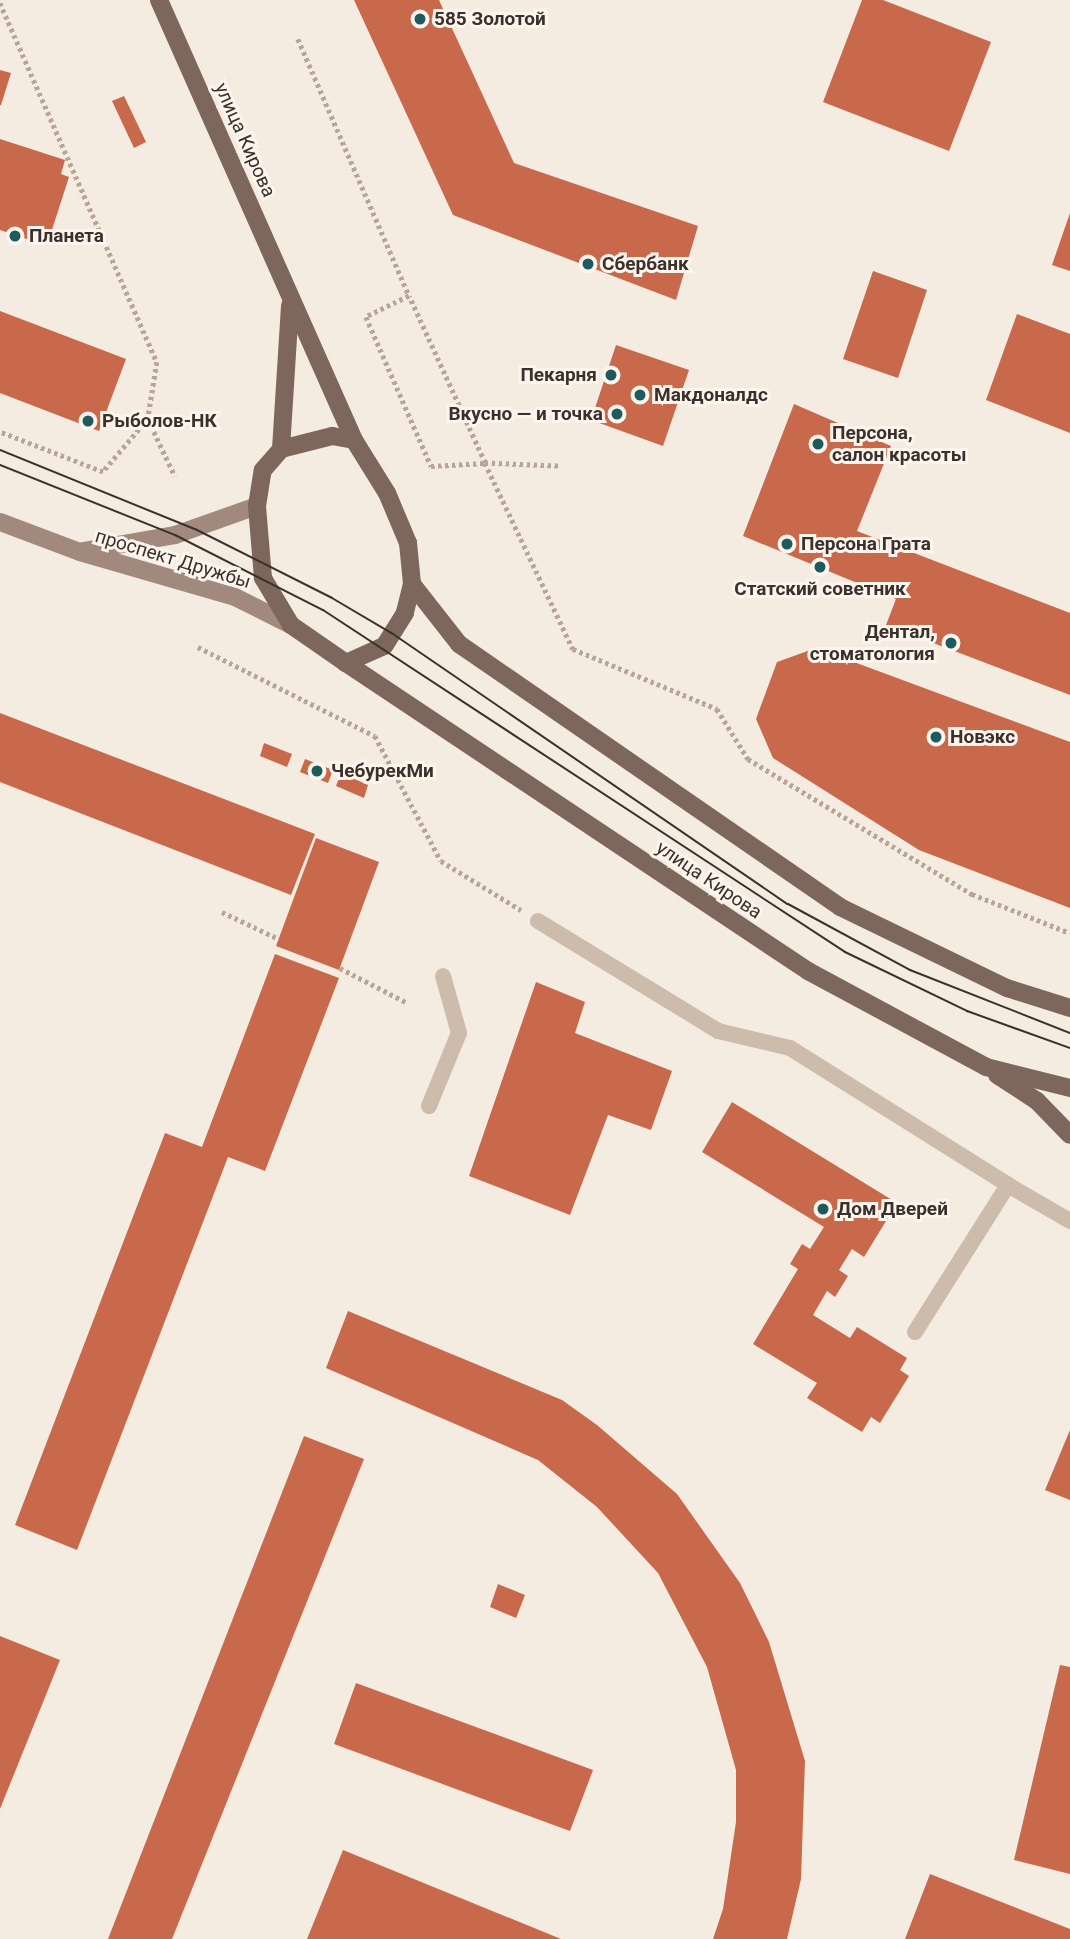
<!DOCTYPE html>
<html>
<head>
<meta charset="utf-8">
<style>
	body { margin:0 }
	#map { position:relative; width:1070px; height:1939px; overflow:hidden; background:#f4ebe1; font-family:Roboto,sans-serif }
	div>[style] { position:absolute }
	.building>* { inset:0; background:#c8694b }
	.path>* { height:4.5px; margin-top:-2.25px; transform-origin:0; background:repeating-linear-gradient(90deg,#b9a596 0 3.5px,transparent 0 7px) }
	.service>* { height:16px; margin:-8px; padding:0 8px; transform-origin:8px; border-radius:8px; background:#cdbbac }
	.secondary>* { height:18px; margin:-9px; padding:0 9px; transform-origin:9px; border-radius:9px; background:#a18a7d }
	.primary>* { height:18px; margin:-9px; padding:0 9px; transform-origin:9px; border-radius:9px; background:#7d675c }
	.tram>* { height:2px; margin:-1px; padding:0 1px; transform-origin:1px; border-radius:1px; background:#3b302b }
	.dots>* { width:19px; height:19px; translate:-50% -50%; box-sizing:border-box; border:4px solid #fbf5ee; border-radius:50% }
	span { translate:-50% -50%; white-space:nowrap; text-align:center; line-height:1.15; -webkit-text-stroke:6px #fbf5ee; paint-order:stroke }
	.poi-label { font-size:19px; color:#3b302b; font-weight:700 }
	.left { translate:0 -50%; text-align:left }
	.right { translate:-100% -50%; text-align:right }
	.street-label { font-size:19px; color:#3b302b }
</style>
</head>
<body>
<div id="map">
	<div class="building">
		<div style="clip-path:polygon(354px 0,439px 0,514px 163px,698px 226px,676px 300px,453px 215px)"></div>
		<div style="clip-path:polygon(862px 0,883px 0,991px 42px,949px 151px,823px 102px)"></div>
		<div style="clip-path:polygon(0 70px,11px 73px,1px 105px,0 105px)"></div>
		<div style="clip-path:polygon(124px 96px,146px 142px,134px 148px,112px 101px)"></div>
		<div style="clip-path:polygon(0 139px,65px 160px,61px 174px,69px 177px,49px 239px,39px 243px,0 230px)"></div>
		<div style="clip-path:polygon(1070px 213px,1070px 271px,1052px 265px)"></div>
		<div style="clip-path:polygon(873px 271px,927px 290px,898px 378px,843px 359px)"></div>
		<div style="clip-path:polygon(0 311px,126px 359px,99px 431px,0 393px)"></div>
		<div style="clip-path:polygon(1017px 314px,1070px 334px,1070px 433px,986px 400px)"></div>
		<div style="clip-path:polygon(616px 345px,689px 370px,663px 446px,591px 420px)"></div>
		<div style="clip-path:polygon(794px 404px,891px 446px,857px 531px,1070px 613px,1070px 695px,886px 625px,896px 599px,743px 536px)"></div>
		<div style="clip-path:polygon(816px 648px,1070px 742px,1070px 908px,919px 850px,773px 758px,756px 719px,777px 662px)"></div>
		<div style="clip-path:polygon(0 713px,315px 834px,291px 895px,0 782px)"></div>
		<div style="clip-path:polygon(264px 743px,292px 754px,287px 767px,260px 756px)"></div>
		<div style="clip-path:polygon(305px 759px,333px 770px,328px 783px,300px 772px)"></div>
		<div style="clip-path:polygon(341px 773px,368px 785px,364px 798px,336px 786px)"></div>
		<div style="clip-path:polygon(316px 838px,379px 862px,339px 970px,276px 946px)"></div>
		<div style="clip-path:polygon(275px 954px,339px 978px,265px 1171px,228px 1157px,77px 1550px,15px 1525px,165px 1133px,202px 1147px)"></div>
		<div style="clip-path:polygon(536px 982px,585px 1002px,575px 1033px,672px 1071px,651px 1130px,608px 1115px,570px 1215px,469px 1176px)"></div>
		<div style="clip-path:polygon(732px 1102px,897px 1203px,864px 1257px,852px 1249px,839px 1270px,848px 1276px,835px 1297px,827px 1291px,813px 1315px,850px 1338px,857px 1327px,907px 1358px,900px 1370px,909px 1376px,880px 1423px,871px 1417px,862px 1432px,807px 1398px,817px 1383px,753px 1344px,798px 1269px,790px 1264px,802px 1244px,810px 1249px,824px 1227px,702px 1152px)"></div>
		<div style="clip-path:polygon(348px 1311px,562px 1400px,597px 1425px,677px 1494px,740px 1583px,769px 1642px,805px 1761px,801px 1879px,787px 1939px,713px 1939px,723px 1909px,736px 1822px,736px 1770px,707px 1667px,658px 1573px,597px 1507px,538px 1460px,326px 1368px)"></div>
		<div style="clip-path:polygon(1070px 1430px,1070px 1500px,1045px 1490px)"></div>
		<div style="clip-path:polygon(304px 1436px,364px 1459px,172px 1939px,108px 1939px)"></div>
		<div style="clip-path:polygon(498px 1584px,525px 1595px,516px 1618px,490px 1607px)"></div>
		<div style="clip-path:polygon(0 1636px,60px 1660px,0 1809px)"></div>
		<div style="clip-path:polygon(1060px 1665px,1070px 1667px,1070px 1874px,1014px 1860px)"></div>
		<div style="clip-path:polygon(356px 1683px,593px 1770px,570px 1831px,334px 1744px)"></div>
		<div style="clip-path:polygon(343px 1850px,561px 1939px,307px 1939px)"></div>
		<div style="clip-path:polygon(930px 1874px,1070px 1929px,1070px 1939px,905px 1939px)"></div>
	</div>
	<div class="path">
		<div style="left:0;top:3px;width:392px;rotate:66.4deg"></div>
		<div style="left:157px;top:362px;width:58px;rotate:99deg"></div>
		<div style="left:148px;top:419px;width:70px;rotate:130.3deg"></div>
		<div style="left:103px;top:472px;width:110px;rotate:-158.8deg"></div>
		<div style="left:298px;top:39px;width:280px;rotate:66.6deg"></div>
		<div style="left:148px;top:419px;width:63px;rotate:64.7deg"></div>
		<div style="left:558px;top:466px;width:73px;rotate:-177.6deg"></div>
		<div style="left:485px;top:463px;width:183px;rotate:-114.5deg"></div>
		<div style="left:409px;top:296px;width:48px;rotate:154deg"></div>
		<div style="left:366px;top:317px;width:163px;rotate:66.4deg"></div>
		<div style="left:431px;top:466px;width:54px;rotate:-3.2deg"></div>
		<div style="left:485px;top:463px;width:206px;rotate:64.7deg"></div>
		<div style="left:573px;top:649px;width:156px;rotate:22.6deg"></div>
		<div style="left:717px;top:709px;width:59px;rotate:58.2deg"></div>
		<div style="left:748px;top:759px;width:262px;rotate:31.1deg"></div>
		<div style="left:972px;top:894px;width:105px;rotate:21.7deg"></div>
		<div style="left:198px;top:647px;width:198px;rotate:26.7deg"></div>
		<div style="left:375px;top:736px;width:141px;rotate:62.2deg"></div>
		<div style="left:441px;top:861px;width:94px;rotate:31.5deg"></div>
		<div style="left:222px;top:912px;width:63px;rotate:25.3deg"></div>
		<div style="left:340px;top:968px;width:74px;rotate:27.3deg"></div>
	</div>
	<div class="service">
		<div style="left:538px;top:921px;width:211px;rotate:31.4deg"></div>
		<div style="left:718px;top:1031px;width:74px;rotate:13.3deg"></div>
		<div style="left:790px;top:1048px;width:257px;rotate:32.1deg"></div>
		<div style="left:429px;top:1106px;width:79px;rotate:-67.7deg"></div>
		<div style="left:459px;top:1033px;width:59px;rotate:-105.7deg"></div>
		<div style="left:915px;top:1332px;width:174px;rotate:-57.7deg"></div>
		<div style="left:1008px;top:1185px;width:72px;rotate:30.1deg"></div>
	</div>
	<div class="secondary">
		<div style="left:0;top:522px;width:85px;rotate:20.6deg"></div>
		<div style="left:80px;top:552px;width:161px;rotate:16.2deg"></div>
		<div style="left:235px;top:597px;width:63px;rotate:26.6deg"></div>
		<div style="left:83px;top:551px;width:93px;rotate:-9.9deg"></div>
		<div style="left:175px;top:535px;width:87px;rotate:-19.5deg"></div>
	</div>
	<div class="primary">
		<div style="left:159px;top:0;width:481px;rotate:66.1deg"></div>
		<div style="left:332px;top:436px;width:22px;rotate:10deg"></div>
		<div style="left:354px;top:440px;width:62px;rotate:58.1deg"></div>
		<div style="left:387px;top:493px;width:54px;rotate:67.2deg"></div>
		<div style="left:408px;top:543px;width:41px;rotate:84.4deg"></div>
		<div style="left:412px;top:584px;width:30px;rotate:104deg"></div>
		<div style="left:405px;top:613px;width:39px;rotate:122deg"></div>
		<div style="left:384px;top:646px;width:42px;rotate:155.9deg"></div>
		<div style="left:346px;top:663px;width:67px;rotate:-145.4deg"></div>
		<div style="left:291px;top:625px;width:55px;rotate:-120.8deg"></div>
		<div style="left:263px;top:578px;width:72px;rotate:-94.8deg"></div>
		<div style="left:257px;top:506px;width:36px;rotate:-81deg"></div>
		<div style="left:263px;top:470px;width:28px;rotate:-49deg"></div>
		<div style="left:281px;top:449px;width:53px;rotate:-14.3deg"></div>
		<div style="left:281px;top:449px;width:144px;rotate:-86.4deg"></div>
		<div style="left:412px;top:584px;width:76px;rotate:51.9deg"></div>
		<div style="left:459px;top:644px;width:463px;rotate:34.6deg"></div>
		<div style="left:840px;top:907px;width:186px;rotate:25.9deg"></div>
		<div style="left:1007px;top:988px;width:66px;rotate:17.6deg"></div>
		<div style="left:346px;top:663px;width:555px;rotate:33.69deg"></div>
		<div style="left:808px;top:971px;width:202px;rotate:28.3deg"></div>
		<div style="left:986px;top:1067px;width:87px;rotate:14deg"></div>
		<div style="left:997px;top:1075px;width:48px;rotate:33deg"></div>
		<div style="left:1037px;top:1101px;width:47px;rotate:45.9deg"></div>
	</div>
	<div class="tram">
		<div style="left:0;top:450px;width:210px;rotate:22.1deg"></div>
		<div style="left:195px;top:529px;width:153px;rotate:26.7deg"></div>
		<div style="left:332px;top:598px;width:71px;rotate:30.5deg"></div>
		<div style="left:393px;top:634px;width:478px;rotate:34.4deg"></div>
		<div style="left:788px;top:904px;width:139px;rotate:28.4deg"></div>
		<div style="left:910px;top:970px;width:172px;rotate:21.5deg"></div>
		<div style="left:0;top:465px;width:188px;rotate:21.8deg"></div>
		<div style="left:175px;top:535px;width:166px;rotate:26.9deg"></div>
		<div style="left:323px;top:610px;width:624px;rotate:33.23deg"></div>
		<div style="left:845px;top:952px;width:136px;rotate:25.8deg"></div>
		<div style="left:967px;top:1011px;width:109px;rotate:19.8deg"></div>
	</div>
	<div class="dots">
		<div style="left:420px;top:19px;background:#1f5a5e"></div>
		<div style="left:15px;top:236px;background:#1f5a5e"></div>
		<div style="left:588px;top:264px;background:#1f5a5e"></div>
		<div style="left:611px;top:375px;background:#1f5a5e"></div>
		<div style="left:640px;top:395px;background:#1f5a5e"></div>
		<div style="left:617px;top:414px;background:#1f5a5e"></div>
		<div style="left:88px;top:421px;background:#1f5a5e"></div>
		<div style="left:818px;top:444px;background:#1f5a5e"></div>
		<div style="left:787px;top:544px;background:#1f5a5e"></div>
		<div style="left:820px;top:567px;background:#1f5a5e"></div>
		<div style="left:951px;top:643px;background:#1f5a5e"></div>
		<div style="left:936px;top:737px;background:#1f5a5e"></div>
		<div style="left:317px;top:771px;background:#1f5a5e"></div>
		<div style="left:823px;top:1209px;background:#1f5a5e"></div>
	</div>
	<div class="poi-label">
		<span class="left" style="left:434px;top:19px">585 Золотой</span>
		<span class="left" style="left:29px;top:236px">Планета</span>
		<span class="left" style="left:602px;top:264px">Сбербанк</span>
		<span class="right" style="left:597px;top:375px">Пекарня</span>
		<span class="left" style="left:654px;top:395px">Макдоналдс</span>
		<span class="right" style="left:603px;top:414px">Вкусно — и точка</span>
		<span class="left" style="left:102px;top:421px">Рыболов-НК</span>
		<span class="left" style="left:832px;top:444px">Персона,<br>салон красоты</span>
		<span class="left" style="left:801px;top:544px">Персона Грата</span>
		<span style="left:820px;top:589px">Статский советник</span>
		<span class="right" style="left:935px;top:643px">Дентал,<br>стоматология</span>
		<span class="left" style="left:950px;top:737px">Новэкс</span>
		<span class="left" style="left:331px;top:771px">ЧебурекМи</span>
		<span class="left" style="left:837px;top:1209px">Дом Дверей</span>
	</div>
	<div class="street-label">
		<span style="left:245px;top:140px;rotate:66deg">улица Кирова</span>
		<span style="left:173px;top:559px;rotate:17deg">проспект Дружбы</span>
		<span style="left:709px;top:880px;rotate:34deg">улица Кирова</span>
	</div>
</div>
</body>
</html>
